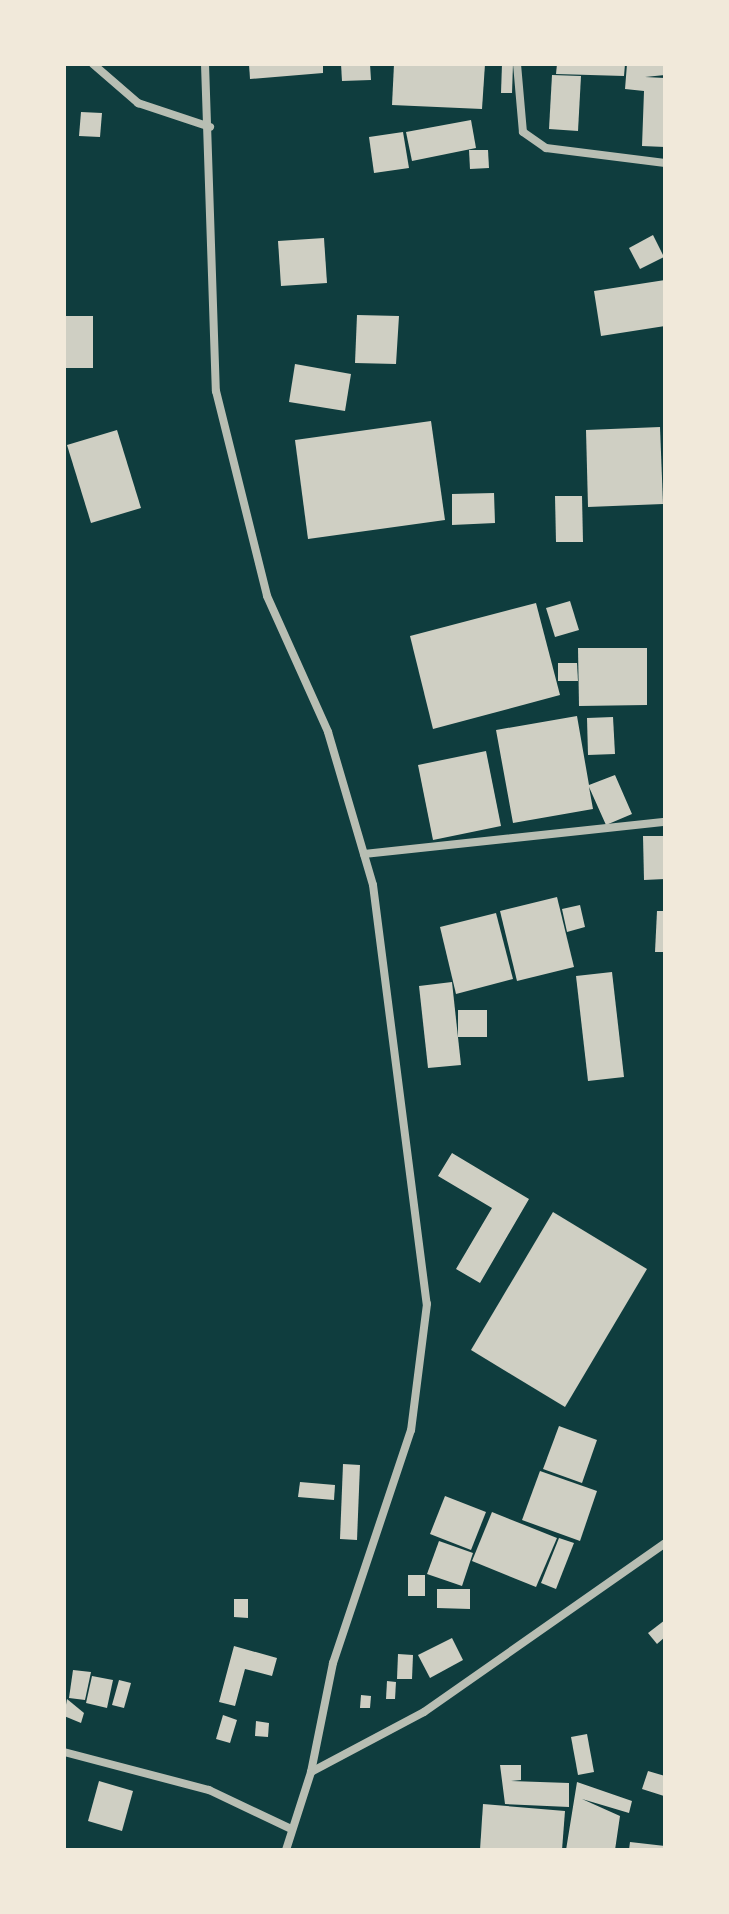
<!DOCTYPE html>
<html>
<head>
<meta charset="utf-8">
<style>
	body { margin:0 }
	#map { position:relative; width:729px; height:1914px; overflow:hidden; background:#0f3d3e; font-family:Overpass,sans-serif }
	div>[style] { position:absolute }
	.building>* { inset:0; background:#cfcfc3 }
	.minor>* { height:8px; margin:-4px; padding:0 4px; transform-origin:4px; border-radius:4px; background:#b8beb3 }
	span { translate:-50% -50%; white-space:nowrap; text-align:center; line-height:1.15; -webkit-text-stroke:8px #f1e9da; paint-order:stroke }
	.frame { position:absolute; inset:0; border:66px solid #f1e9da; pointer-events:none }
</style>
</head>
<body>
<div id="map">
	<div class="building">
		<div style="clip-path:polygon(249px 64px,323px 64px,323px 73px,250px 79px)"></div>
		<div style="clip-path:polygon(341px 64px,370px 64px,371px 80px,342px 81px)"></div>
		<div style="clip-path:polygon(394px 64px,485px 64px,482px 109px,392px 105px)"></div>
		<div style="clip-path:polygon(502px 64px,513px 64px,512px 93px,501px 93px)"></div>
		<div style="clip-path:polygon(557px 64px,625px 64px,624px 76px,556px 74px)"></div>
		<div style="clip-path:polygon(627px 64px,665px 64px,665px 75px,645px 77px,665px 78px,665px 147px,642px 146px,644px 91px,625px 89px)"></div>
		<div style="clip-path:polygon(552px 75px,581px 76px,578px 131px,549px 129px)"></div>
		<div style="clip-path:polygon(81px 112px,102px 113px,100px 137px,79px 136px)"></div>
		<div style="clip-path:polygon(471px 120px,476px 148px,412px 161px,406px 132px)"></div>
		<div style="clip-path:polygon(403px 132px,409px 168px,374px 173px,369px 137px)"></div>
		<div style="clip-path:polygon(469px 150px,488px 150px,489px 168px,470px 169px)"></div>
		<div style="clip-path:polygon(653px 235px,664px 257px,640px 269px,629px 248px)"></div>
		<div style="clip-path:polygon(324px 238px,327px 283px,281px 286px,278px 241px)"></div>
		<div style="clip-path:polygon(665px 280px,665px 326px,601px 336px,594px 291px)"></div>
		<div style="clip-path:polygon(357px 315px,399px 316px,396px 364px,355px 363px)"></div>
		<div style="clip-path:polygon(64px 316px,93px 316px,93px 368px,64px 368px)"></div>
		<div style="clip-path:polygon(295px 364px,351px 374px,345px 411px,289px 402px)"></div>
		<div style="clip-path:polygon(431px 421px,445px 520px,308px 539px,295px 440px)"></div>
		<div style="clip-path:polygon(660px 427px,663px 504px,588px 507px,586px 430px)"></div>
		<div style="clip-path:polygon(117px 430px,141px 508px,91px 523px,67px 445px)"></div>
		<div style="clip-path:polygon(494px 493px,495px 523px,452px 525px,452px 494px)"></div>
		<div style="clip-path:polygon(555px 496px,582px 496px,583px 542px,556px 542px)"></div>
		<div style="clip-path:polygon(570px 601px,579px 630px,555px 637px,546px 608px)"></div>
		<div style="clip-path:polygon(536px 603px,560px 695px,433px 729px,410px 636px)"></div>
		<div style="clip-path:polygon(578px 648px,647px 648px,647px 705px,579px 706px)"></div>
		<div style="clip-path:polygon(558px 663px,577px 663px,578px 681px,558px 681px)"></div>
		<div style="clip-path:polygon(577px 716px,589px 785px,615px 775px,632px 814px,606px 825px,589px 787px,593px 809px,513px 823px,496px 730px)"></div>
		<div style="clip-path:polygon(613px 717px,615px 754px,588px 755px,587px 718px)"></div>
		<div style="clip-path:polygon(486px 751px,501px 826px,433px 840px,418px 765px)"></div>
		<div style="clip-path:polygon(643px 836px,665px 836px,665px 879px,644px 880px)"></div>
		<div style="clip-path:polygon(557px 897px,574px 967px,517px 981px,500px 911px)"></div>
		<div style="clip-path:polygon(580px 905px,585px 927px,567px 932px,562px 909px)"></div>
		<div style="clip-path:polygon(657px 911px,665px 911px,665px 952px,655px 952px)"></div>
		<div style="clip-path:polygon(496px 913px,513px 979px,456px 994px,440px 927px)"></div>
		<div style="clip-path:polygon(612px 972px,624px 1077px,588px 1081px,576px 976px)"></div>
		<div style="clip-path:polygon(452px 982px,461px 1065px,428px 1068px,419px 986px)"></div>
		<div style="clip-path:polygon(458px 1010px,487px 1010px,487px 1037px,458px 1037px)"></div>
		<div style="clip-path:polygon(452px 1153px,529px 1199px,480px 1283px,456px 1269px,492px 1208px,438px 1176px)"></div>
		<div style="clip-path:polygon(553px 1212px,647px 1269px,565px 1407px,471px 1350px)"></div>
		<div style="clip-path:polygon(559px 1426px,597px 1440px,582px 1483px,543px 1469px)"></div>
		<div style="clip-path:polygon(343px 1464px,360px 1465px,357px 1540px,340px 1539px)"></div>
		<div style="clip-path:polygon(540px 1471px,597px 1491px,580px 1541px,522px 1520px)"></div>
		<div style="clip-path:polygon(300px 1482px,335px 1485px,334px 1500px,298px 1497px)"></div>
		<div style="clip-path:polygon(445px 1496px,486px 1512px,471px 1550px,430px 1534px)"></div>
		<div style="clip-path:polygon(492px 1512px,557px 1538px,536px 1587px,472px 1561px)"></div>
		<div style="clip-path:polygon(559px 1538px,574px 1543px,556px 1589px,541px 1583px)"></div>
		<div style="clip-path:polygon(439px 1541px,473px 1553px,462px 1586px,427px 1574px)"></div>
		<div style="clip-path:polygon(408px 1575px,425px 1575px,425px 1596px,408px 1596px)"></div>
		<div style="clip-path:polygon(437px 1589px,470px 1589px,470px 1609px,437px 1608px)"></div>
		<div style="clip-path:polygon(234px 1599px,248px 1599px,248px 1618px,234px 1617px)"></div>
		<div style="clip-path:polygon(665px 1620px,665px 1637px,657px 1644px,648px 1633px)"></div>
		<div style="clip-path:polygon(452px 1638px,463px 1660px,430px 1678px,418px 1655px)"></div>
		<div style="clip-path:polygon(234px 1646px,277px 1658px,272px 1676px,245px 1669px,235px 1706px,219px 1702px)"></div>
		<div style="clip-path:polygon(398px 1654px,413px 1655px,412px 1679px,397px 1679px)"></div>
		<div style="clip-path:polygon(73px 1670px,91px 1672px,85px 1700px,69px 1698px)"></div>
		<div style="clip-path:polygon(92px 1676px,113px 1680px,107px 1708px,86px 1703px)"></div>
		<div style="clip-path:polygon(119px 1680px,131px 1683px,124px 1708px,112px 1705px)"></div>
		<div style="clip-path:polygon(387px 1681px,396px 1682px,395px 1699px,386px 1699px)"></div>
		<div style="clip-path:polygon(361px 1695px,371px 1696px,370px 1708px,360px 1708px)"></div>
		<div style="clip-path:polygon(67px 1699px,84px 1713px,81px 1723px,64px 1716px)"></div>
		<div style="clip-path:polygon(223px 1715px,237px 1720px,230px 1743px,216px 1739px)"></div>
		<div style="clip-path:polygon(256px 1721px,269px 1723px,268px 1737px,255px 1736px)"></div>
		<div style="clip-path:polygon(587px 1734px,594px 1772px,578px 1775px,571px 1737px)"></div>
		<div style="clip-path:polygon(500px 1765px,521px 1765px,521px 1780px,511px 1781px,569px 1783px,569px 1807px,505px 1804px)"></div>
		<div style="clip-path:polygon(648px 1771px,665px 1776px,665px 1812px,664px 1796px,642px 1789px)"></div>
		<div style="clip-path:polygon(99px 1781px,133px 1791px,122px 1831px,88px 1821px)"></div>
		<div style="clip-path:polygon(577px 1782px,632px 1801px,629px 1813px,582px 1799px,620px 1816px,615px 1850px,566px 1850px)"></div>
		<div style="clip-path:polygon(483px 1804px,565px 1811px,562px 1850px,480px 1850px)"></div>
		<div style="clip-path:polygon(630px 1842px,665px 1846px,665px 1850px,629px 1850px)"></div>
	</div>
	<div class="minor">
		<div style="left:93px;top:64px;width:60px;rotate:40.9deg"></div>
		<div style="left:138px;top:103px;width:76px;rotate:18.4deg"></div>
		<div style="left:205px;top:64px;width:327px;rotate:88.1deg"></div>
		<div style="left:216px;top:391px;width:211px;rotate:76deg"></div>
		<div style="left:267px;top:596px;width:149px;rotate:65.8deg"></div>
		<div style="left:328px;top:732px;width:159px;rotate:73.6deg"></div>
		<div style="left:373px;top:885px;width:422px;rotate:82.7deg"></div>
		<div style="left:427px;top:1304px;width:127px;rotate:97.2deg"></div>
		<div style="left:411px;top:1430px;width:246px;rotate:108.5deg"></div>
		<div style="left:333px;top:1663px;width:111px;rotate:101.4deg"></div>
		<div style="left:517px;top:64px;width:68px;rotate:85deg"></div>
		<div style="left:523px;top:132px;width:28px;rotate:35deg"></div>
		<div style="left:546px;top:148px;width:120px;rotate:7.2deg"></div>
		<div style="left:364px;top:854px;width:303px;rotate:-6.1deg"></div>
		<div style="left:64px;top:1752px;width:150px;rotate:14.7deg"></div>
		<div style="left:209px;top:1790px;width:89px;rotate:25.4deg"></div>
		<div style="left:286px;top:1850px;width:82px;rotate:-72.2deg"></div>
		<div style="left:311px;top:1772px;width:128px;rotate:-28deg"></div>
		<div style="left:424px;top:1712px;width:294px;rotate:-35deg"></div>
	</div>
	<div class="frame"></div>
</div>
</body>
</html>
